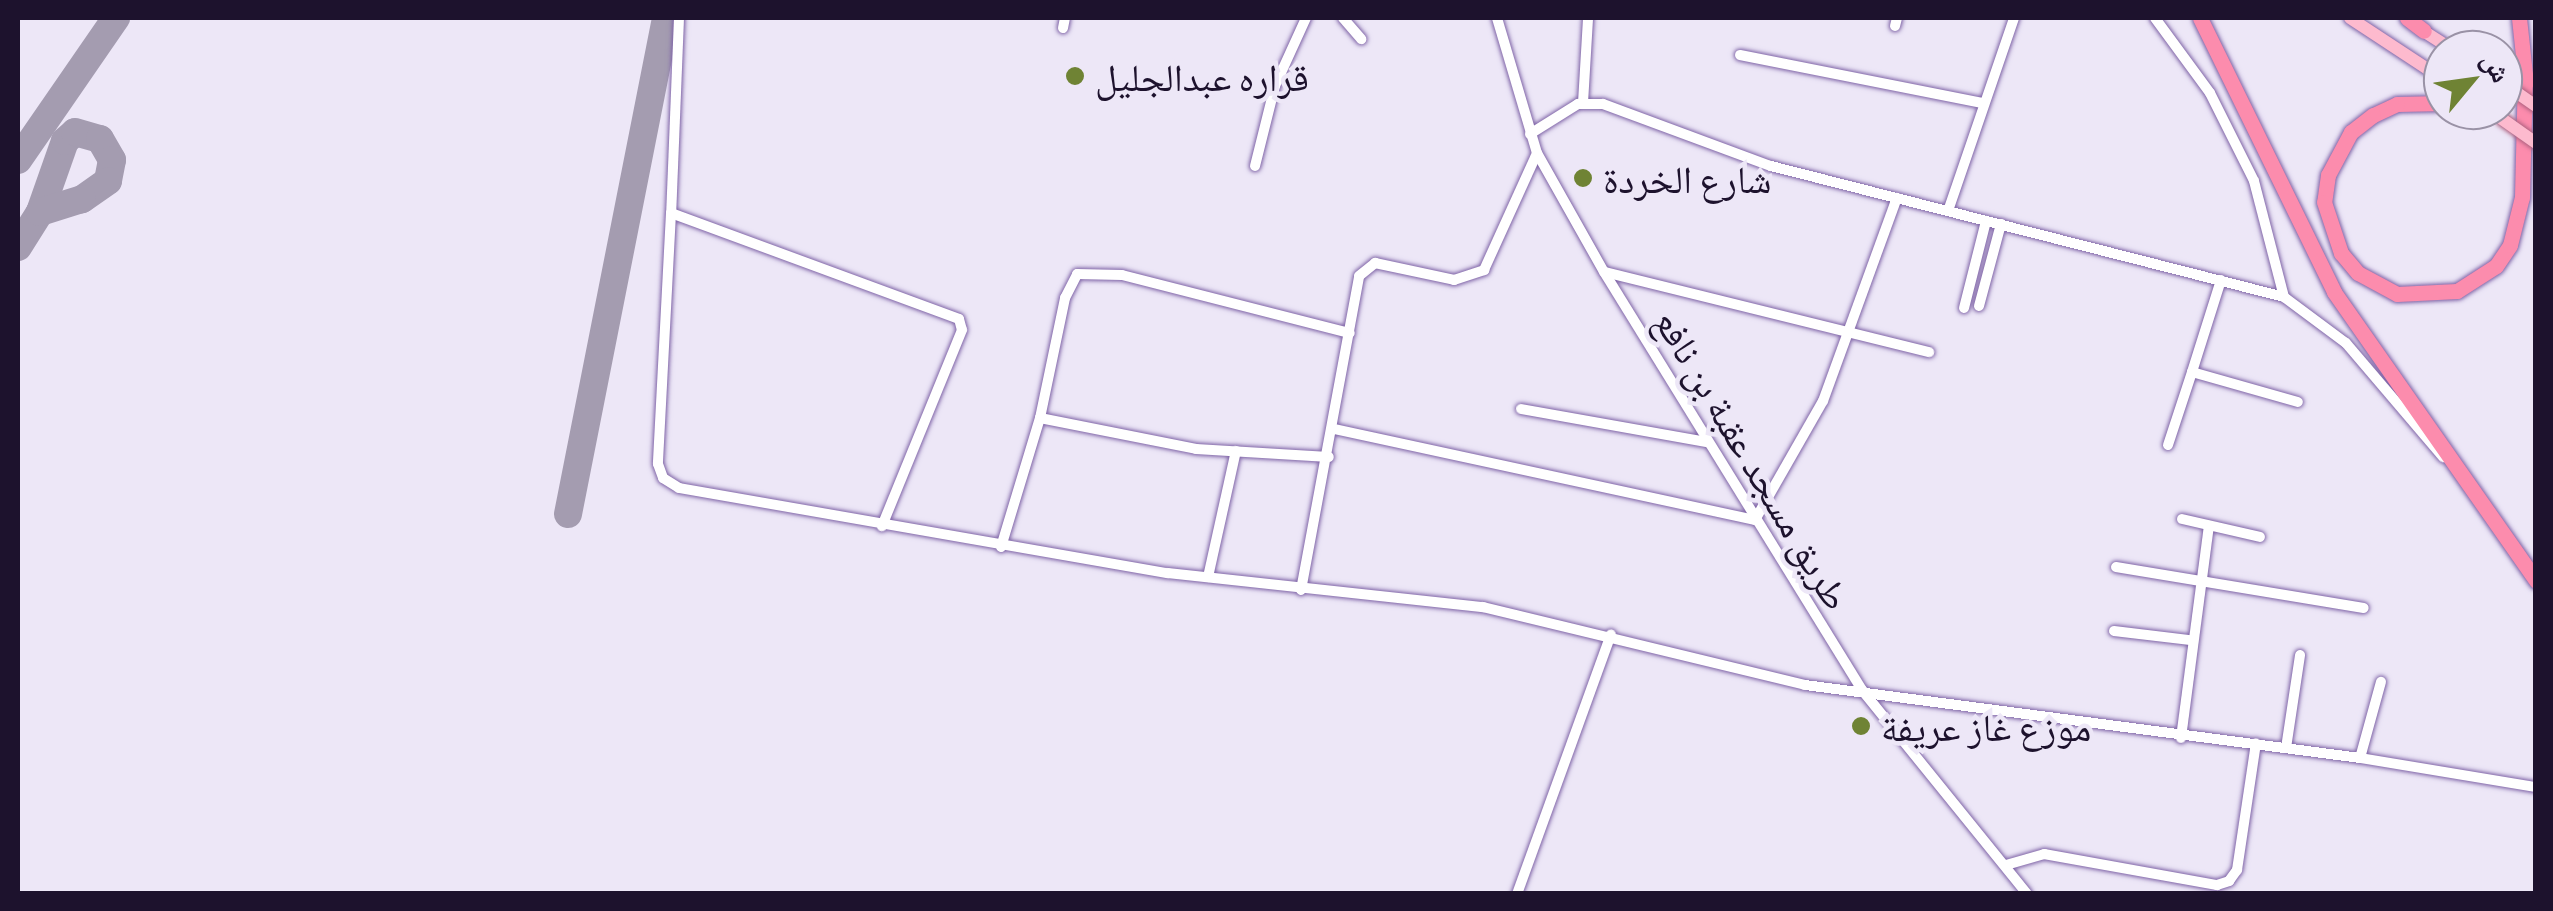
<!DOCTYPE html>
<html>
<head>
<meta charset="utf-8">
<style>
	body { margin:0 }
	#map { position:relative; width:2553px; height:911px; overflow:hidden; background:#ede7f7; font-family:Commissioner,"Noto Naskh Arabic",sans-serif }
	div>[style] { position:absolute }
	.taxiway>* { height:28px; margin:-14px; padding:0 14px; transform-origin:14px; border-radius:14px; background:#a49cb0 }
	.roads { filter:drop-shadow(0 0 2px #7f64a7) drop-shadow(0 0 2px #7f64a7) }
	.minor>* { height:10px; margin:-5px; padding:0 5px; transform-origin:5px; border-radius:5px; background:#fff }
	.major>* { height:12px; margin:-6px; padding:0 6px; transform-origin:6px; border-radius:6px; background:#fdbace }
	.highway>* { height:15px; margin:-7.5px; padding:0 7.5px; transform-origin:7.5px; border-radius:7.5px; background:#fc8cad }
	.bridges { filter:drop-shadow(0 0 2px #ae6180) drop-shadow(0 0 2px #ae6180) }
	.major-bridge>* { height:12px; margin:-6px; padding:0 6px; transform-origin:6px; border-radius:6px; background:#fdbace }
	.dots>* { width:28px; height:28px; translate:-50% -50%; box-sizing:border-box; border:5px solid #ede7f7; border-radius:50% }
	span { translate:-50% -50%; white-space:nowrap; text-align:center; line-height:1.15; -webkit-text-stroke:9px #ede7f7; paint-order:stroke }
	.poi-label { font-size:38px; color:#1d122d }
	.left { translate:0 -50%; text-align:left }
	.street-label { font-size:38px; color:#1d122d }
	.frame { position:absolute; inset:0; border:20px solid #1d122d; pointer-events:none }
	.north { position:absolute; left:2423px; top:30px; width:100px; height:100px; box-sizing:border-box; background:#ede7f7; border:2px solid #9a92a6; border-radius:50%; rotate:61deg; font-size:28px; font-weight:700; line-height:40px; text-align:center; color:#1d122d }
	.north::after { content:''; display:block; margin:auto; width:35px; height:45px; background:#6f8334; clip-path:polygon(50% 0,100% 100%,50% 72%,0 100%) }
</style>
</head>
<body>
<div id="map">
	<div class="taxiway">
		<div style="left:18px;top:160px;width:173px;rotate:-55.4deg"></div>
		<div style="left:18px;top:247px;width:41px;rotate:-57.8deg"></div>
		<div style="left:40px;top:212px;width:75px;rotate:-70.6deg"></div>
		<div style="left:65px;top:141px;width:13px;rotate:-42deg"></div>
		<div style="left:75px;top:132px;width:26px;rotate:16deg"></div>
		<div style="left:100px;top:139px;width:24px;rotate:60deg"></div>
		<div style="left:112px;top:160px;width:21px;rotate:101deg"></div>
		<div style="left:108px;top:181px;width:32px;rotate:145deg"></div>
		<div style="left:82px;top:199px;width:44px;rotate:162.8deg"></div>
		<div style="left:568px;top:514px;width:506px;rotate:-78.82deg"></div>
	</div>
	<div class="roads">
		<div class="minor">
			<div style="left:679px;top:18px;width:195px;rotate:92.3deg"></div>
			<div style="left:671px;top:213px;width:307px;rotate:20.2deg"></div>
			<div style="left:959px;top:319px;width:11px;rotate:75deg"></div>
			<div style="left:962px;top:330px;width:212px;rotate:112.2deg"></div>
			<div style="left:1343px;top:18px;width:28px;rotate:49deg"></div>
			<div style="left:1497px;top:18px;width:141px;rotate:73.5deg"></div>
			<div style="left:1537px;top:153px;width:137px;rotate:60.6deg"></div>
			<div style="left:1604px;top:272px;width:491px;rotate:58.3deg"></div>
			<div style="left:1862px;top:690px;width:262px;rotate:51deg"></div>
			<div style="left:2155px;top:18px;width:93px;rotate:53.7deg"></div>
			<div style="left:2210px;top:93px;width:98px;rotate:63.4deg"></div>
			<div style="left:2254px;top:181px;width:120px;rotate:75.5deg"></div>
			<div style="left:1895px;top:26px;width:8px;rotate:-76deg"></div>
			<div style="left:1063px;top:28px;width:10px;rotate:-79deg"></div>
			<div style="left:1740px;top:55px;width:247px;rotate:11.2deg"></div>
			<div style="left:1583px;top:103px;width:85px;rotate:-86.6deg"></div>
			<div style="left:1530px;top:134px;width:57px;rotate:-32deg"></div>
			<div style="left:1578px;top:104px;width:25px"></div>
			<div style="left:1603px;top:104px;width:179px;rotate:20.3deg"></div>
			<div style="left:1771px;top:166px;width:529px;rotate:14.32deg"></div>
			<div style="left:2284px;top:297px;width:77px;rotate:36.6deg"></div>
			<div style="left:2346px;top:343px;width:150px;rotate:49.6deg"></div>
			<div style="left:1255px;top:166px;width:82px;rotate:-76deg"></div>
			<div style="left:1275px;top:86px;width:75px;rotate:-65.5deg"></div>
			<div style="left:1948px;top:211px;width:204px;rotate:-71.1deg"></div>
			<div style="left:671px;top:213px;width:251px;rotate:93deg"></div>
			<div style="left:658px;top:464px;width:15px;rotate:70deg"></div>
			<div style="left:663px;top:478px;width:19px;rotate:32deg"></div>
			<div style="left:679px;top:488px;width:496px;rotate:9.9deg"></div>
			<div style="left:1168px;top:573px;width:317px;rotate:6.2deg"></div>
			<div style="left:1483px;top:607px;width:331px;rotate:13.6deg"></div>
			<div style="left:1805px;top:685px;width:560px;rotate:7.49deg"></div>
			<div style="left:2360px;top:758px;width:178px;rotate:9.4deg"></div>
			<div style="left:1605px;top:272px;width:334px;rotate:13.9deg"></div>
			<div style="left:2221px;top:280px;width:96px;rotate:107.5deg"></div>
			<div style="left:2192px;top:372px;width:110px;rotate:15.8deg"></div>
			<div style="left:1979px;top:306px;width:85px;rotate:-75deg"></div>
			<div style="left:1964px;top:308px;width:90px;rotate:-75.8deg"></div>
			<div style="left:1521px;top:409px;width:189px;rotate:10.1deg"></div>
			<div style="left:1040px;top:418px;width:159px;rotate:11.2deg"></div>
			<div style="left:1196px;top:449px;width:133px;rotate:3.4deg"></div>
			<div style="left:1334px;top:429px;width:431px;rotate:12.2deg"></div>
			<div style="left:1755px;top:520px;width:137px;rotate:-60.3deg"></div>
			<div style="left:1823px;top:401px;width:216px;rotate:-70deg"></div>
			<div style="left:2168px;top:445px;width:77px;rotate:-71.8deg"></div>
			<div style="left:2182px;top:519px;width:80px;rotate:13deg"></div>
			<div style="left:1001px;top:547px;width:135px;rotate:-73.2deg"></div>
			<div style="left:1040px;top:418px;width:123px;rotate:-78.2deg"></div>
			<div style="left:1065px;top:298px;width:27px;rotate:-63deg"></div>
			<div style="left:1077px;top:274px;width:45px;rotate:1.3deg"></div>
			<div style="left:1122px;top:275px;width:235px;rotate:14.3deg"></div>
			<div style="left:2116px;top:567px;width:251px;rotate:9.4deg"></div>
			<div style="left:1208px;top:577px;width:129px;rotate:-77.5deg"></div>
			<div style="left:1301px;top:590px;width:319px;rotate:-79.5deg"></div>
			<div style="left:1359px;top:276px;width:21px;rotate:-39deg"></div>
			<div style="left:1375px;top:263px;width:81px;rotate:12.1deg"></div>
			<div style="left:1454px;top:280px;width:32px;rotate:-18deg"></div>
			<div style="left:1484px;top:270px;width:128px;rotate:-65.6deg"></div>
			<div style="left:2114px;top:631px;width:77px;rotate:6.8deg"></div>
			<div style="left:2181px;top:738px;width:214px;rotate:-82.5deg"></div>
			<div style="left:2286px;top:748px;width:94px;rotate:-81.4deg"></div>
			<div style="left:2360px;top:758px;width:79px;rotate:-74.6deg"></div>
			<div style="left:2006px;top:865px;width:40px;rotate:-16deg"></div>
			<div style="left:2044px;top:854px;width:176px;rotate:10.2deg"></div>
			<div style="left:2217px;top:885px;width:13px;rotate:-18deg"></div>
			<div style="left:2229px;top:881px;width:14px;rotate:-54deg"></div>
			<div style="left:2237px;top:870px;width:128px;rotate:-81.5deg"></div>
			<div style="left:1517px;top:894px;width:276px;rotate:-70.1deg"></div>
		</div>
		<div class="major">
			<div style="left:2350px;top:18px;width:111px;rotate:33.3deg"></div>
			<div style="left:2417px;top:27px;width:43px;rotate:32.6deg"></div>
		</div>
		<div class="highway">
			<div style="left:2200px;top:18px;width:305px;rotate:63.9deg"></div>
			<div style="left:2334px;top:292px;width:353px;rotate:55deg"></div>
			<div style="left:2407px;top:18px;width:21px;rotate:37deg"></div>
			<div style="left:2519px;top:18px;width:65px;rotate:83.9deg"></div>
			<div style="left:2443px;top:103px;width:46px;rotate:178.8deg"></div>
			<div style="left:2397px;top:104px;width:26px;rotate:155deg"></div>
			<div style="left:2373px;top:115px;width:28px;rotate:142deg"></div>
			<div style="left:2351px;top:132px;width:49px;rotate:118.1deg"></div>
			<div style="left:2328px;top:175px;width:27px;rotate:98deg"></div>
			<div style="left:2324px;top:202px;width:54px;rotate:71.6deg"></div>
			<div style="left:2341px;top:253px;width:26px;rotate:50deg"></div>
			<div style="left:2358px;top:273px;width:44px;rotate:28.3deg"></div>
			<div style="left:2397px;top:294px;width:60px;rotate:-2.9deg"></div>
			<div style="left:2457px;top:291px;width:46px;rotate:-32.7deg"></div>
			<div style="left:2496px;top:266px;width:25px;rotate:-56deg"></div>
			<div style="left:2510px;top:245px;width:49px;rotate:-76deg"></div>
			<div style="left:2522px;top:197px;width:122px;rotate:-88.6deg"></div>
			<div style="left:2483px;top:110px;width:7px;rotate:8deg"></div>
		</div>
	</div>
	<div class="bridges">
		<div class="major-bridge">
			<div style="left:2503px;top:83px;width:40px;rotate:34.9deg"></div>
			<div style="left:2502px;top:119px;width:42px;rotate:35.2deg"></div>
		</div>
	</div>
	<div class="dots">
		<div style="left:1075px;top:76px;background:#6f8334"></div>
		<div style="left:1583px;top:178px;background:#6f8334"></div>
		<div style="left:1861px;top:726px;background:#6f8334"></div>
	</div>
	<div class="poi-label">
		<span class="left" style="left:1095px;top:76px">قراره عبدالجليل</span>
		<span class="left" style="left:1603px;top:178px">شارع الخردة</span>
		<span class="left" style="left:1881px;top:726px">موزع غاز عريفة</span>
	</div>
	<div class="street-label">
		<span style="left:1754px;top:459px;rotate:59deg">طريق مسجد عقبة بن نافع</span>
	</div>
	<div class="frame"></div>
	<div class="north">ش</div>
</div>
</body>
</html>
